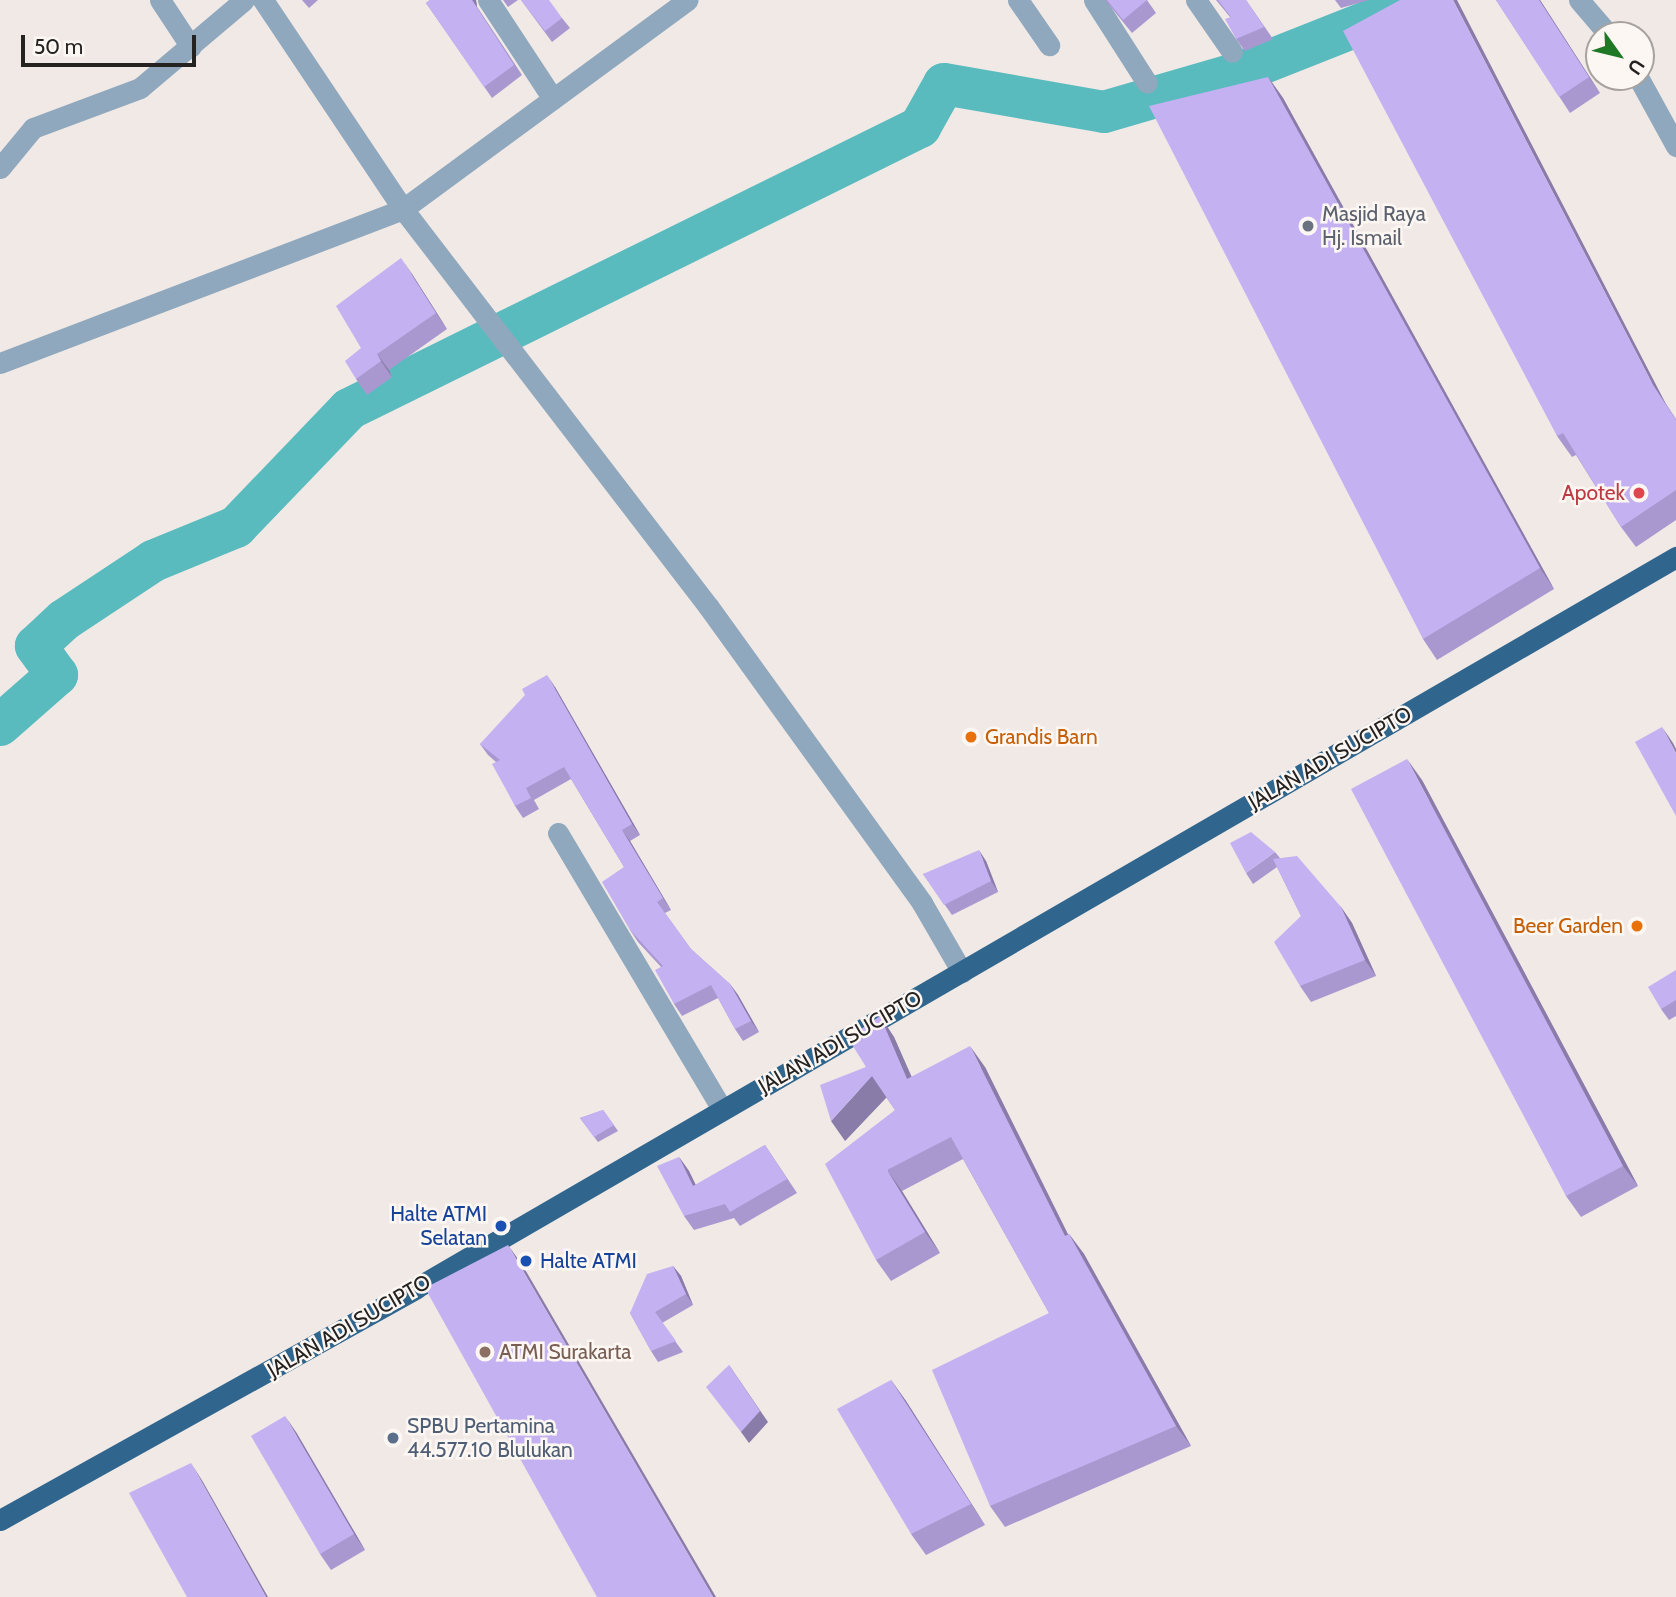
<!DOCTYPE html>
<html>
<head>
<meta charset="utf-8">
<style>
	body { margin:0 }
	#map { position:relative; width:1676px; height:1597px; overflow:hidden; background:#f0e9e6; font-family:Cabin,sans-serif }
	div>[style] { position:absolute }
	.river>* { height:42px; margin:-21px; padding:0 21px; transform-origin:21px; border-radius:21px; background:#59bbbe }
	.minor>* { height:21px; margin:-10.5px; padding:0 10.5px; transform-origin:10.5px; border-radius:10.5px; background:#8fa8bd }
	.tertiary>* { height:21px; margin:-10.5px; padding:0 10.5px; transform-origin:10.5px; border-radius:10.5px; background:#8fa8bd }
	.trunk>* { height:21px; margin:-10.5px; padding:0 10.5px; transform-origin:10.5px; border-radius:10.5px; background:#30668d }
	.wall>* { inset:0; background:#a998d0 }
	.shaded-wall>* { inset:0; background:#897ca9 }
	.building>* { inset:0; background:#c4b1f2 }
	.dots>* { width:19px; height:19px; translate:-50% -50%; box-sizing:border-box; border:4px solid #fdf7f3; border-radius:50% }
	span { translate:-50% -50%; white-space:nowrap; text-align:center; line-height:1.15; -webkit-text-stroke:5px #fdf7f3; paint-order:stroke }
	.worship-label { font-size:21px; color:#5b616d }
	.left { translate:0 -50%; text-align:left }
	.health-label { font-size:21px; color:#be3a42 }
	.right { translate:-100% -50%; text-align:right }
	.food-label { font-size:21px; color:#c56008 }
	.street-label { font-size:21px; color:#252322 }
	.transit-label { font-size:21px; color:#164399 }
	.education-label { font-size:21px; color:#785e54 }
	.service-label { font-size:21px; color:#4e5e75 }
	.north { position:absolute; left:1585px; top:21px; width:70px; height:70px; box-sizing:border-box; background:#fdf7f3; border:2px solid #a7a29f; border-radius:50%; rotate:124deg; font-size:19px; font-weight:700; line-height:28px; text-align:center; color:#252322 }
	.north::after { content:''; display:block; margin:auto; width:24px; height:32px; background:#1f7825; clip-path:polygon(50% 0,100% 100%,50% 72%,0 100%) }
	.scale { position:absolute; left:21px; top:35px; width:175px; height:32px; box-sizing:border-box; border:4px solid #252322; border-top:0; padding-left:9px; font-size:21px; line-height:24px; white-space:nowrap; color:#252322; -webkit-text-stroke:5px #fdf7f3; paint-order:stroke }
</style>
</head>
<body>
<div id="map">
	<div class="river">
		<div style="left:0;top:725px;width:76px;rotate:-41.3deg"></div>
		<div style="left:57px;top:675px;width:36px;rotate:-126deg"></div>
		<div style="left:36px;top:646px;width:38px;rotate:-43deg"></div>
		<div style="left:64px;top:620px;width:107px;rotate:-33.5deg"></div>
		<div style="left:153px;top:561px;width:90px;rotate:-22.3deg"></div>
		<div style="left:236px;top:527px;width:163px;rotate:-46.2deg"></div>
		<div style="left:349px;top:409px;width:637px;rotate:-26.28deg"></div>
		<div style="left:920px;top:127px;width:49px;rotate:-60.8deg"></div>
		<div style="left:944px;top:84px;width:162px;rotate:9.9deg"></div>
		<div style="left:1104px;top:112px;width:140px;rotate:-16.2deg"></div>
		<div style="left:1238px;top:73px;width:198px;rotate:-21.6deg"></div>
	</div>
	<div class="minor">
		<div style="left:160px;top:0;width:56px;rotate:56.6deg"></div>
		<div style="left:263px;top:0;width:252px;rotate:56.2deg"></div>
		<div style="left:403px;top:209px;width:501px;rotate:52.47deg"></div>
		<div style="left:708px;top:606px;width:366px;rotate:54.2deg"></div>
		<div style="left:922px;top:903px;width:80px;rotate:59.9deg"></div>
		<div style="left:488px;top:0;width:118px;rotate:56.7deg"></div>
		<div style="left:1018px;top:0;width:55px;rotate:55.4deg"></div>
		<div style="left:1094px;top:0;width:98px;rotate:57.4deg"></div>
		<div style="left:1196px;top:0;width:63px;rotate:55.3deg"></div>
		<div style="left:0;top:168px;width:52px;rotate:-50.5deg"></div>
		<div style="left:33px;top:128px;width:114px;rotate:-20.5deg"></div>
		<div style="left:140px;top:88px;width:136px;rotate:-40.2deg"></div>
		<div style="left:0;top:363px;width:431px;rotate:-20.9deg"></div>
		<div style="left:403px;top:209px;width:353px;rotate:-36.3deg"></div>
		<div style="left:558px;top:833px;width:321px;rotate:59.3deg"></div>
	</div>
	<div class="tertiary">
		<div style="left:1579px;top:0;width:46px;rotate:49.4deg"></div>
		<div style="left:1638px;top:77px;width:79px;rotate:61.2deg"></div>
	</div>
	<div class="trunk">
		<div style="left:0;top:1520px;width:476px;rotate:-29.1deg"></div>
		<div style="left:416px;top:1288px;width:1457px;rotate:-30.12deg"></div>
	</div>
	<div class="wall">
		<div style="clip-path:polygon(302px 0,318px 0,309px 8px)"></div>
		<div style="clip-path:polygon(430px 0,476px 0,477px 7px,522px 75px,492px 98px,426px 3px)"></div>
		<div style="clip-path:polygon(503px 0,518px 0,508px 7px)"></div>
		<div style="clip-path:polygon(521px 0,562px 18px,570px 28px,552px 42px)"></div>
		<div style="clip-path:polygon(1105px 0,1147px 0,1156px 13px,1132px 33px)"></div>
		<div style="clip-path:polygon(1216px 0,1246px 0,1273px 39px,1245px 51px,1236px 39px,1230px 17px)"></div>
		<div style="clip-path:polygon(1335px 0,1369px 0,1341px 8px)"></div>
		<div style="clip-path:polygon(1400px 0,1676px 419px,1676px 520px,1636px 547px,1621px 527px,1576px 455px,1572px 457px,1557px 436px)"></div>
		<div style="clip-path:polygon(1496px 0,1540px 0,1600px 93px,1570px 113px)"></div>
		<div style="clip-path:polygon(1268px 77px,1283px 98px,1554px 589px,1437px 660px,1423px 639px)"></div>
		<div style="clip-path:polygon(412px 274px,447px 329px,389px 370px,392px 377px,367px 395px,356px 379px,361px 348px)"></div>
		<div style="clip-path:polygon(555px 687px,640px 835px,630px 841px,671px 910px,665px 913px,691px 949px,730px 984px,738px 995px,759px 1032px,743px 1041px,735px 1029px,718px 998px,682px 1016px,674px 1004px,661px 967px,638px 942px,630px 930px,624px 867px,571px 779px,534px 800px,539px 809px,523px 818px,515px 806px,496px 762px,488px 755px,480px 744px)"></div>
		<div style="clip-path:polygon(1422px 780px,1638px 1186px,1581px 1217px,1566px 1196px)"></div>
		<div style="clip-path:polygon(1275px 852px,1280px 858px,1341px 907px,1352px 923px,1376px 976px,1311px 1002px,1300px 986px,1301px 916px,1277px 867px,1253px 884px,1246px 873px)"></div>
		<div style="clip-path:polygon(986px 861px,998px 892px,952px 915px,923px 874px)"></div>
		<div style="clip-path:polygon(1676px 970px,1676px 1016px,1669px 1020px,1661px 1009px)"></div>
		<div style="clip-path:polygon(880px 1016px,894px 1037px,911px 1077px,985px 1067px,1068px 1234px,1069px 1234px,1084px 1254px,1191px 1446px,1005px 1527px,990px 1506px,1049px 1313px,963px 1159px,902px 1191px,940px 1253px,891px 1281px,876px 1260px,895px 1110px,886px 1097px,845px 1141px)"></div>
		<div style="clip-path:polygon(603px 1110px,618px 1131px,598px 1142px,580px 1118px)"></div>
		<div style="clip-path:polygon(765px 1145px,797px 1193px,740px 1226px,734px 1218px,694px 1230px,684px 1216px,679px 1157px,689px 1171px,696px 1185px)"></div>
		<div style="clip-path:polygon(673px 1266px,681px 1276px,693px 1305px,662px 1323px,683px 1352px,658px 1362px,651px 1351px,630px 1313px)"></div>
		<div style="clip-path:polygon(891px 1380px,906px 1401px,985px 1525px,926px 1555px,911px 1534px)"></div>
		<div style="clip-path:polygon(296px 1432px,365px 1550px,331px 1570px,320px 1554px)"></div>
	</div>
	<div class="shaded-wall">
		<div style="clip-path:polygon(472px 0,476px 0,477px 7px,522px 75px)"></div>
		<div style="clip-path:polygon(1453px 0,1457px 0,1667px 406px,1676px 420px,1653px 385px)"></div>
		<div style="clip-path:polygon(1539px 0,1540px 0,1600px 93px,1589px 77px)"></div>
		<div style="clip-path:polygon(1268px 77px,1283px 98px,1554px 589px,1540px 568px)"></div>
		<div style="clip-path:polygon(401px 258px,412px 274px,447px 329px,436px 313px)"></div>
		<div style="clip-path:polygon(377px 354px,389px 370px,392px 377px,381px 361px)"></div>
		<div style="clip-path:polygon(547px 675px,555px 687px,640px 835px,632px 824px)"></div>
		<div style="clip-path:polygon(1662px 727px,1673px 743px,1676px 749px,1676px 753px)"></div>
		<div style="clip-path:polygon(1407px 759px,1422px 780px,1638px 1186px,1623px 1166px)"></div>
		<div style="clip-path:polygon(622px 830px,630px 841px,671px 910px,663px 898px)"></div>
		<div style="clip-path:polygon(979px 850px,986px 861px,998px 892px,991px 881px)"></div>
		<div style="clip-path:polygon(1341px 907px,1352px 923px,1376px 976px,1365px 960px)"></div>
		<div style="clip-path:polygon(730px 984px,738px 995px,759px 1032px,751px 1021px)"></div>
		<div style="clip-path:polygon(880px 1016px,894px 1037px,922px 1100px,907px 1079px)"></div>
		<div style="clip-path:polygon(970px 1046px,985px 1067px,1079px 1257px,1065px 1236px)"></div>
		<div style="clip-path:polygon(872px 1076px,887px 1097px,845px 1141px,831px 1121px)"></div>
		<div style="clip-path:polygon(679px 1157px,689px 1171px,703px 1201px,693px 1186px)"></div>
		<div style="clip-path:polygon(887px 1170px,902px 1191px,940px 1253px,925px 1232px)"></div>
		<div style="clip-path:polygon(1069px 1234px,1084px 1254px,1191px 1446px,1176px 1426px)"></div>
		<div style="clip-path:polygon(508px 1245px,523px 1266px,716px 1597px,713px 1597px)"></div>
		<div style="clip-path:polygon(673px 1266px,681px 1276px,693px 1305px,686px 1294px)"></div>
		<div style="clip-path:polygon(729px 1365px,768px 1422px,749px 1443px,741px 1432px)"></div>
		<div style="clip-path:polygon(891px 1380px,906px 1401px,985px 1525px,971px 1504px)"></div>
		<div style="clip-path:polygon(285px 1416px,296px 1432px,365px 1550px,354px 1534px)"></div>
		<div style="clip-path:polygon(191px 1463px,203px 1482px,268px 1597px,266px 1597px)"></div>
	</div>
	<div class="building">
		<div style="clip-path:polygon(430px 0,472px 0,514px 65px,484px 87px,426px 3px)"></div>
		<div style="clip-path:polygon(521px 0,549px 0,562px 18px,545px 31px)"></div>
		<div style="clip-path:polygon(1107px 0,1147px 0,1123px 20px)"></div>
		<div style="clip-path:polygon(1218px 0,1246px 0,1264px 27px,1236px 39px,1225px 19px,1231px 17px)"></div>
		<div style="clip-path:polygon(1400px 0,1453px 0,1653px 385px,1676px 420px,1676px 490px,1621px 527px,1563px 433px,1557px 436px,1343px 31px)"></div>
		<div style="clip-path:polygon(1496px 0,1539px 0,1589px 77px,1559px 97px)"></div>
		<div style="clip-path:polygon(1268px 77px,1540px 568px,1423px 639px,1149px 106px)"></div>
		<div style="clip-path:polygon(401px 258px,436px 313px,377px 354px,381px 361px,356px 379px,345px 361px,361px 348px,336px 306px)"></div>
		<div style="clip-path:polygon(547px 675px,632px 824px,622px 830px,663px 898px,657px 902px,691px 949px,730px 984px,751px 1021px,735px 1029px,711px 985px,674px 1004px,655px 970px,663px 966px,630px 930px,602px 882px,624px 867px,564px 767px,526px 788px,531px 798px,515px 806px,492px 764px,500px 760px,480px 744px,525px 695px,522px 689px)"></div>
		<div style="clip-path:polygon(1662px 727px,1676px 753px,1676px 816px,1635px 742px)"></div>
		<div style="clip-path:polygon(1407px 759px,1623px 1166px,1566px 1196px,1351px 789px)"></div>
		<div style="clip-path:polygon(1251px 832px,1275px 852px,1246px 873px,1230px 843px)"></div>
		<div style="clip-path:polygon(979px 850px,991px 881px,944px 905px,923px 874px)"></div>
		<div style="clip-path:polygon(1297px 856px,1341px 907px,1365px 960px,1300px 986px,1274px 942px,1301px 916px,1273px 859px)"></div>
		<div style="clip-path:polygon(1676px 970px,1676px 1000px,1661px 1009px,1648px 987px)"></div>
		<div style="clip-path:polygon(880px 1016px,907px 1079px,970px 1046px,1065px 1236px,1069px 1234px,1176px 1426px,990px 1506px,932px 1370px,1049px 1313px,951px 1137px,887px 1170px,925px 1232px,876px 1260px,825px 1164px,895px 1110px,872px 1076px,831px 1121px,820px 1085px,866px 1067px,848px 1038px)"></div>
		<div style="clip-path:polygon(603px 1110px,614px 1125px,594px 1137px,580px 1118px)"></div>
		<div style="clip-path:polygon(765px 1145px,787px 1179px,730px 1212px,725px 1204px,684px 1216px,657px 1166px,679px 1157px,693px 1186px)"></div>
		<div style="clip-path:polygon(508px 1245px,713px 1597px,597px 1597px,425px 1288px)"></div>
		<div style="clip-path:polygon(673px 1266px,686px 1294px,655px 1312px,676px 1341px,651px 1351px,630px 1313px,647px 1274px)"></div>
		<div style="clip-path:polygon(729px 1365px,760px 1411px,741px 1432px,706px 1387px)"></div>
		<div style="clip-path:polygon(891px 1380px,971px 1504px,911px 1534px,837px 1409px)"></div>
		<div style="clip-path:polygon(285px 1416px,354px 1534px,320px 1554px,251px 1436px)"></div>
		<div style="clip-path:polygon(191px 1463px,266px 1597px,187px 1597px,129px 1493px)"></div>
	</div>
	<div class="dots">
		<div style="left:1308px;top:226px;background:#6b7280"></div>
		<div style="left:1639px;top:493px;background:#e0444e"></div>
		<div style="left:971px;top:737px;background:#e8710a"></div>
		<div style="left:1637px;top:926px;background:#e8710a"></div>
		<div style="left:501px;top:1226px;background:#1a4fb4"></div>
		<div style="left:526px;top:1261px;background:#1a4fb4"></div>
		<div style="left:485px;top:1352px;background:#8d6e63"></div>
		<div style="left:393px;top:1438px;background:#5c6f8a"></div>
	</div>
	<div class="worship-label">
		<span class="left" style="left:1322px;top:226px">Masjid Raya<br>Hj. Ismail</span>
	</div>
	<div class="health-label">
		<span class="right" style="left:1625px;top:493px">Apotek</span>
	</div>
	<div class="food-label">
		<span class="left" style="left:985px;top:737px">Grandis Barn</span>
		<span class="right" style="left:1623px;top:926px">Beer Garden</span>
	</div>
	<div class="street-label">
		<span style="left:1330px;top:758px;rotate:-30deg">JALAN ADI SUCIPTO</span>
		<span style="left:840px;top:1042px;rotate:-30deg">JALAN ADI SUCIPTO</span>
		<span style="left:349px;top:1326px;rotate:-30deg">JALAN ADI SUCIPTO</span>
	</div>
	<div class="transit-label">
		<span class="right" style="left:487px;top:1226px">Halte ATMI<br>Selatan</span>
		<span class="left" style="left:540px;top:1261px">Halte ATMI</span>
	</div>
	<div class="education-label">
		<span class="left" style="left:499px;top:1352px">ATMI Surakarta</span>
	</div>
	<div class="service-label">
		<span class="left" style="left:407px;top:1438px">SPBU Pertamina<br>44.577.10 Blulukan</span>
	</div>
	<div class="north">U</div>
	<div class="scale">50 m</div>
</div>
</body>
</html>
